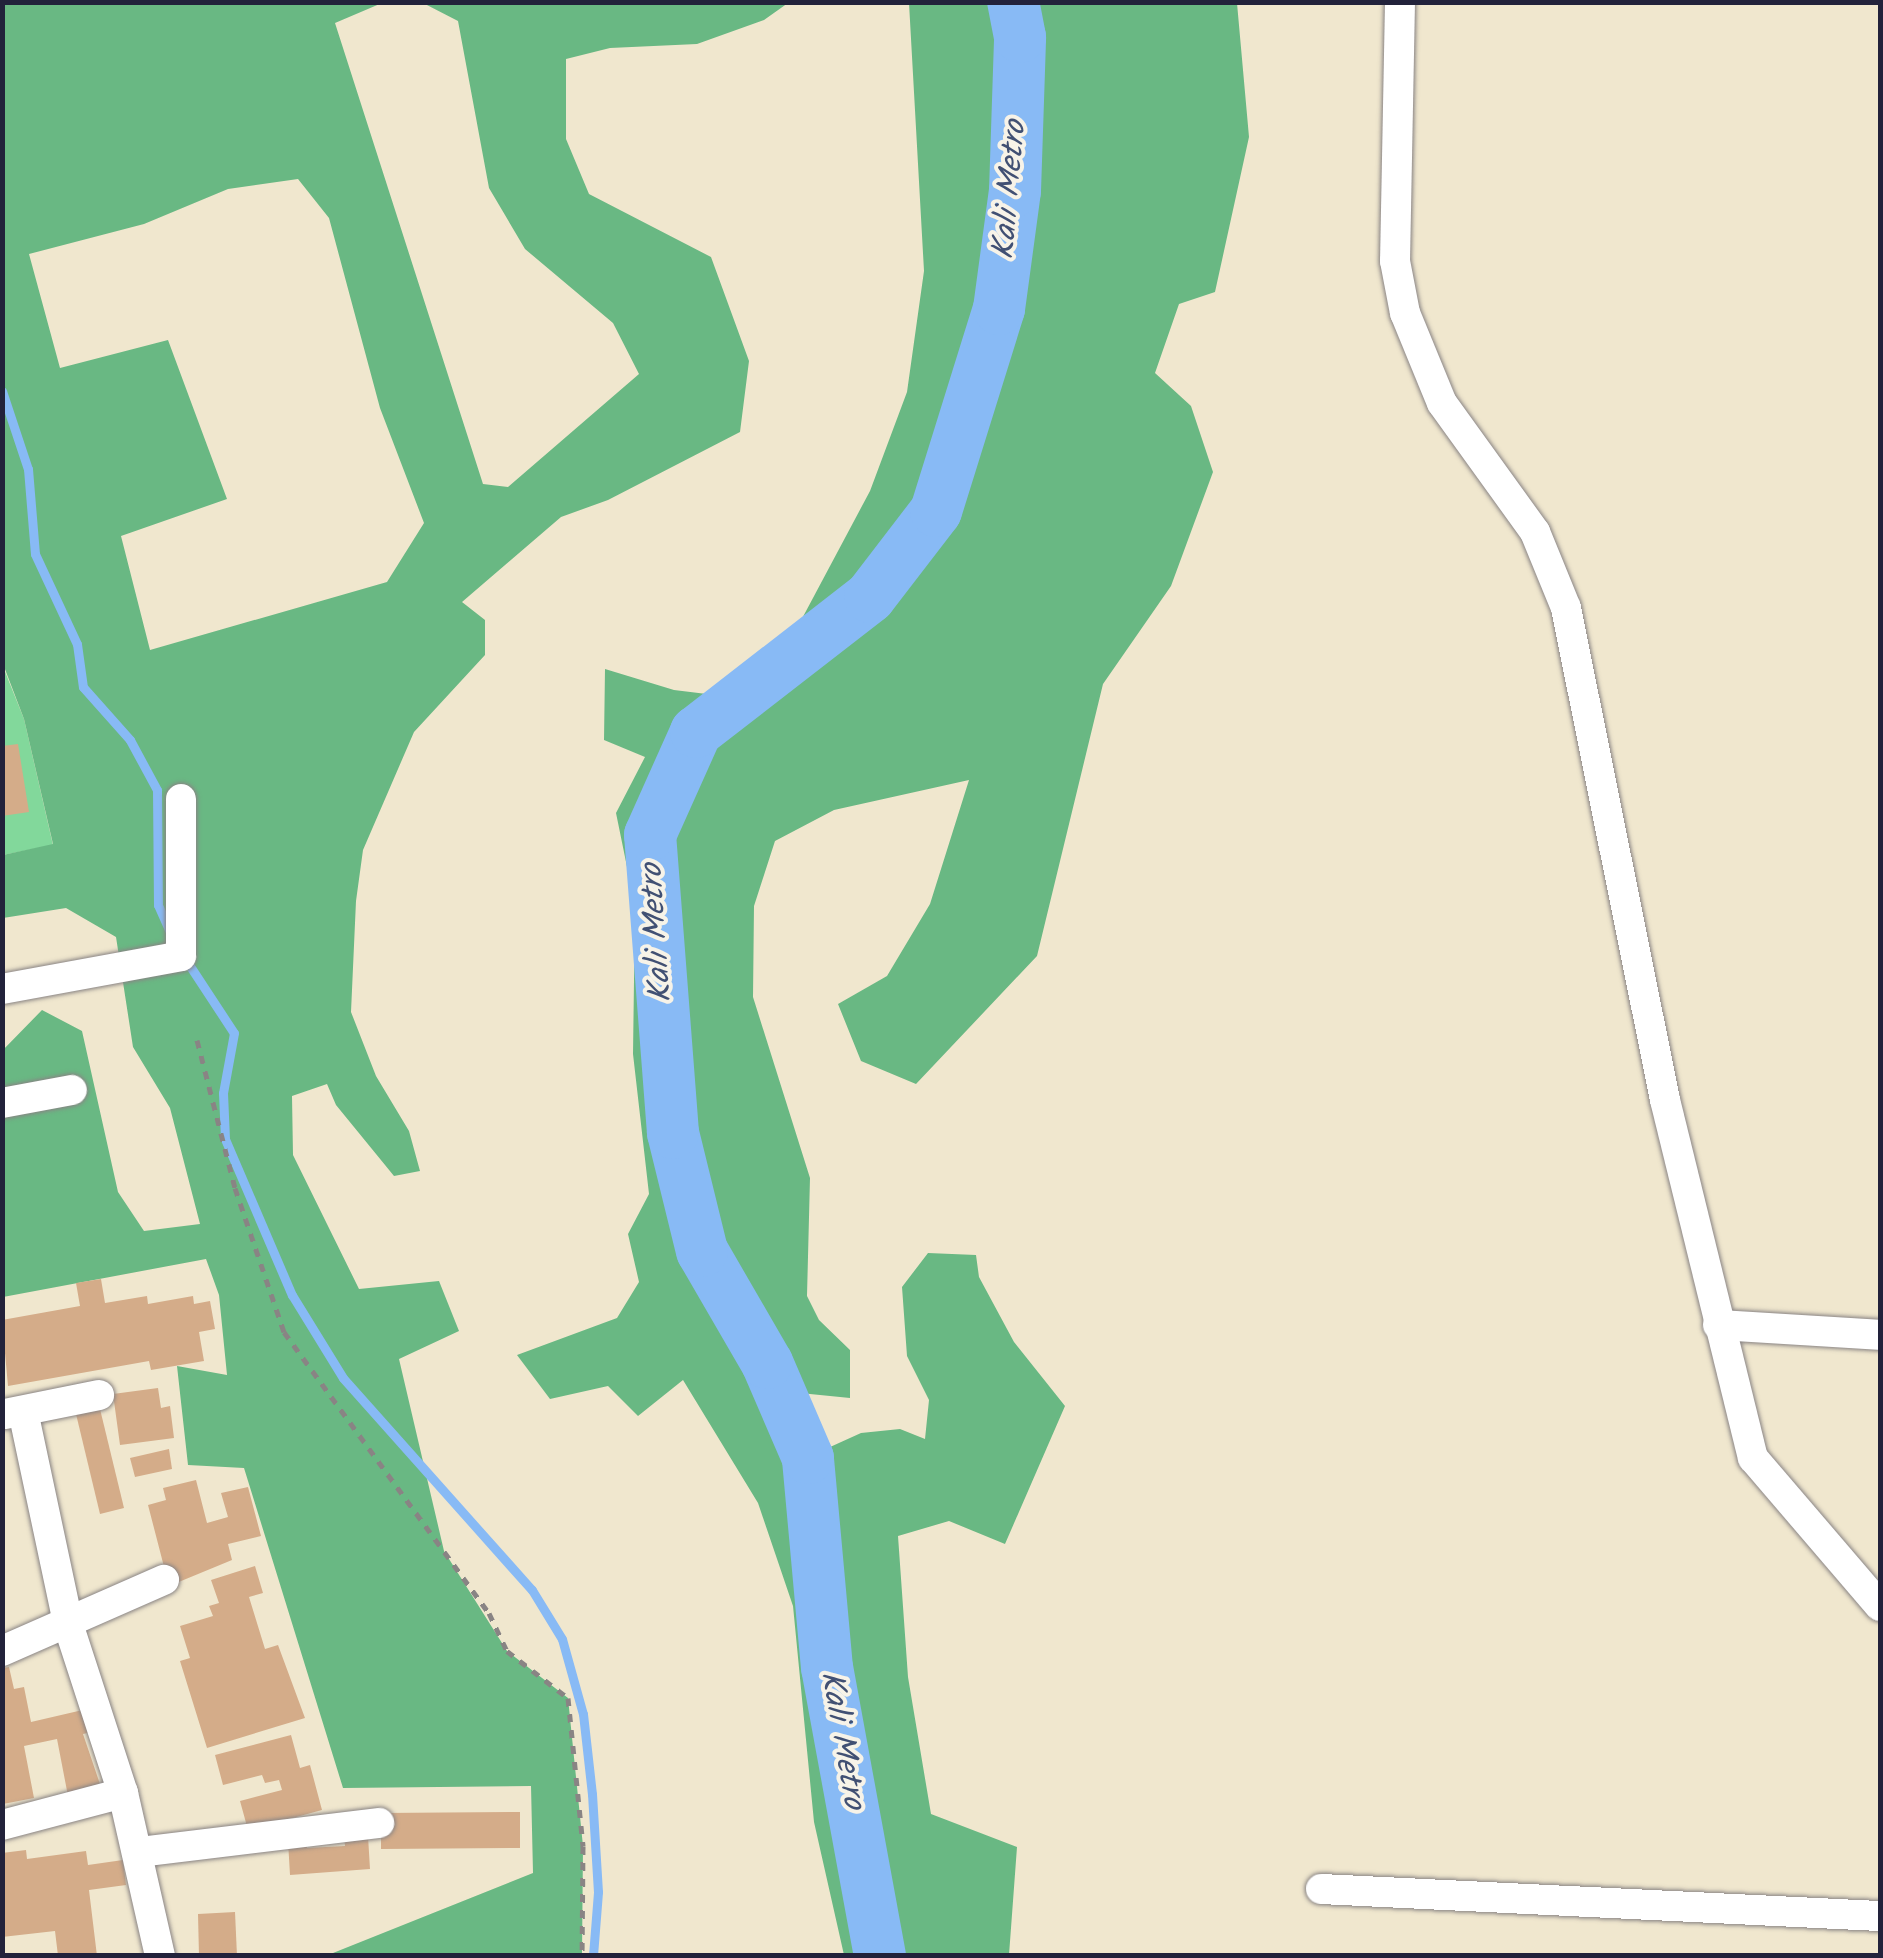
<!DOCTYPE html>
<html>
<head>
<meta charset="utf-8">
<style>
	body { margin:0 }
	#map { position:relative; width:1883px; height:1958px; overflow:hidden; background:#f0e7ce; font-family:Kalam,sans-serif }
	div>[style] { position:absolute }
	.green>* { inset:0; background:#82d89b }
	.forest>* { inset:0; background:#69b883 }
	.stream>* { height:9px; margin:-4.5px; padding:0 4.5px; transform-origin:4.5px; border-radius:4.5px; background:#88baf5 }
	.river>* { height:52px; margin:-26px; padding:0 26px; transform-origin:26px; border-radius:26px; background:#88baf5 }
	.building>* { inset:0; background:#d4ac89 }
	.path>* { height:5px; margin-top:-2.5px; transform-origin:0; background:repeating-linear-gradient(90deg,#898484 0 8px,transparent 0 16px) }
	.roads { filter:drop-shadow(0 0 2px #898484) drop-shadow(0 0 2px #898484) }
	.minor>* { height:30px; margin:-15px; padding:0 15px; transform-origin:15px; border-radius:15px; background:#fff }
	span { translate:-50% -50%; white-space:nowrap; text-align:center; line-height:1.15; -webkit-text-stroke:8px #f7f3e8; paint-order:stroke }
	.water-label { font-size:32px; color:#415073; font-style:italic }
	.frame { position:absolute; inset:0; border:5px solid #22223b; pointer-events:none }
</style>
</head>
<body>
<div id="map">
	<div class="green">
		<div style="clip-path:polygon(2px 664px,24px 719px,53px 845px,3px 855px)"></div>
	</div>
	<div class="forest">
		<div style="clip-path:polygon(evenodd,3px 3px,382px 3px,335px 23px,483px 484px,508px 487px,639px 374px,613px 323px,525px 249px,489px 188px,458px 21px,423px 3px,788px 3px,764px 20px,697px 44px,610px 48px,566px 59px,566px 139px,589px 194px,711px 257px,749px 361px,740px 432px,608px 500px,561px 517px,462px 602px,485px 620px,485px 655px,414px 732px,363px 850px,356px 901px,351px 1012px,376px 1076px,409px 1131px,420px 1171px,394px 1176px,336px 1105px,327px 1084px,292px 1096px,293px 1155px,359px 1289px,439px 1281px,459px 1331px,399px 1359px,444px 1551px,507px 1651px,568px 1698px,583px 1846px,582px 1955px,328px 1955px,533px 1873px,531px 1786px,343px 1788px,244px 1468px,188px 1465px,177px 1366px,227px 1375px,219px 1295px,206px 1259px,3px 1297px,2px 1051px,42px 1010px,82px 1031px,118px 1192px,144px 1231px,200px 1224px,170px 1108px,133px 1047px,116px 937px,66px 908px,3px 918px,3px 855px,53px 844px,24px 719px,3px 664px,3px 3px,298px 179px,329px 218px,380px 408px,424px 523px,387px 582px,150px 650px,121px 536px,227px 499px,168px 340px,60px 368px,29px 254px,144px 224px,228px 189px,298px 179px)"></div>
		<div style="clip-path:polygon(909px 3px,1237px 3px,1249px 137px,1215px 292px,1179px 304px,1155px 373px,1191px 406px,1213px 472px,1171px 586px,1103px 684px,1037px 956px,916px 1084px,861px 1061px,838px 1004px,887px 976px,930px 904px,969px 780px,834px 810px,775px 841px,754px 906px,753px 997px,810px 1178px,807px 1296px,819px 1320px,850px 1350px,850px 1398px,780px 1391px,808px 1457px,861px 1433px,900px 1429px,925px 1439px,929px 1400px,907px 1356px,902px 1287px,928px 1253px,976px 1255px,979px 1277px,1014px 1342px,1065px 1406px,1005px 1544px,949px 1521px,898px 1536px,908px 1677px,931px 1814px,1017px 1847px,1009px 1955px,844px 1955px,814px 1822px,793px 1606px,758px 1503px,683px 1380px,638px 1416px,608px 1386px,550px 1399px,517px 1355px,617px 1318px,639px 1282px,628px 1234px,649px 1194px,633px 1054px,635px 906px,616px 813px,645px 757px,604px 740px,605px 669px,674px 690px,723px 696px,773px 673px,870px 491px,907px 392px,924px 271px)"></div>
	</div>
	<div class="stream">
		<div style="left:2px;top:391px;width:82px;rotate:71.6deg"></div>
		<div style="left:28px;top:469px;width:85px;rotate:85.3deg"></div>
		<div style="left:35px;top:554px;width:99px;rotate:65deg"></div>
		<div style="left:77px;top:644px;width:43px;rotate:82.1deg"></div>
		<div style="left:83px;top:687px;width:71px;rotate:48.4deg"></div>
		<div style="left:130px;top:740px;width:57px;rotate:61.6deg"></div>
		<div style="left:157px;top:790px;width:115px;rotate:89.5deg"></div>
		<div style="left:158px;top:905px;width:32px;rotate:66deg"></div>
		<div style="left:186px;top:960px;width:87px;rotate:56.7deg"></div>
		<div style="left:234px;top:1033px;width:61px;rotate:100.4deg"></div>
		<div style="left:223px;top:1093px;width:46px;rotate:87.5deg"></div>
		<div style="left:225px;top:1139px;width:170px;rotate:66.8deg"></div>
		<div style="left:292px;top:1295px;width:97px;rotate:58.4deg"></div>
		<div style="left:343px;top:1378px;width:284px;rotate:48.3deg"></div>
		<div style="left:532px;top:1590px;width:57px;rotate:58.5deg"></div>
		<div style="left:562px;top:1639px;width:78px;rotate:74.4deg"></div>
		<div style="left:583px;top:1714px;width:81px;rotate:83.6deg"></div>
		<div style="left:592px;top:1794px;width:98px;rotate:86.5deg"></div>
		<div style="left:598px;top:1892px;width:64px;rotate:94.5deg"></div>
	</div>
	<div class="river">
		<div style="left:880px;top:1956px;width:293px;rotate:-100.4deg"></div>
		<div style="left:827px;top:1668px;width:211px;rotate:-95.2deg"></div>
		<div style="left:808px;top:1458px;width:103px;rotate:-113.3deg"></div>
		<div style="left:767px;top:1363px;width:129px;rotate:-120.1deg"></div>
		<div style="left:702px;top:1251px;width:122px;rotate:-103.8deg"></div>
		<div style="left:673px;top:1133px;width:299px;rotate:-94.4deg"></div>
		<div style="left:650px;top:835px;width:113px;rotate:-65.9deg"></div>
		<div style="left:696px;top:732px;width:220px;rotate:-37.8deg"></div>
		<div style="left:870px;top:597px;width:108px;rotate:-52.5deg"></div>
		<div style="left:936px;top:511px;width:212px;rotate:-72.7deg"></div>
		<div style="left:999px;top:309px;width:119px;rotate:-82.3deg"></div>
		<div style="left:1015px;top:191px;width:154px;rotate:-88.1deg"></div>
		<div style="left:1020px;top:37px;width:36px;rotate:-101deg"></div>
	</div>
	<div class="building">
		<div style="clip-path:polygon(18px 744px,29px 812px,2px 816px,2px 746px)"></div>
		<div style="clip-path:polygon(101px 1279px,105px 1303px,147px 1296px,148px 1304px,193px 1296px,194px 1304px,210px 1301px,215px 1329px,199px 1332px,204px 1361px,151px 1370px,149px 1361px,8px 1386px,2px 1320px,80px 1306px,76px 1283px)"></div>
		<div style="clip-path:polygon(158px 1388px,161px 1408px,170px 1406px,174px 1438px,120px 1445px,113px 1394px)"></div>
		<div style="clip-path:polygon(100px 1409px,124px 1508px,100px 1514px,76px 1414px)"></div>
		<div style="clip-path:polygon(169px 1449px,172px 1469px,135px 1477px,130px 1458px)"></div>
		<div style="clip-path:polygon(196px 1480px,207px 1523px,228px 1517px,221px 1493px,248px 1487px,261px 1536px,228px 1544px,232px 1560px,169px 1586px,148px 1505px,166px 1500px,163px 1488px)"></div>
		<div style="clip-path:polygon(255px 1566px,263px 1593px,249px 1597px,265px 1649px,278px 1645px,305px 1718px,207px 1748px,180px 1661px,190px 1658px,180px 1626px,213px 1616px,209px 1606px,219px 1603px,211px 1580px)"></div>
		<div style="clip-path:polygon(9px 1667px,14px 1689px,24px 1687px,31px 1722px,87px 1709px,92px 1732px,83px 1734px,102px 1790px,68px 1796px,57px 1739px,24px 1746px,34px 1798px,3px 1804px,3px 1668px)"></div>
		<div style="clip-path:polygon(291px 1735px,300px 1768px,310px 1765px,322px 1810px,248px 1830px,240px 1801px,282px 1790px,279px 1780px,265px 1783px,262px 1775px,223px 1785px,215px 1755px)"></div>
		<div style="clip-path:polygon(520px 1812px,520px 1848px,381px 1849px,381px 1813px)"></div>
		<div style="clip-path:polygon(368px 1836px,370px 1869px,290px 1875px,288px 1841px,307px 1839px,307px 1848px,345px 1846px,344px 1837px)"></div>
		<div style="clip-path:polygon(26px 1850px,27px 1859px,86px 1851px,88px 1865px,123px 1860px,126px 1885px,89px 1890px,97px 1956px,58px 1956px,55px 1931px,2px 1937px,2px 1853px)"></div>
		<div style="clip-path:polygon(235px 1912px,237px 1956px,199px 1956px,198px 1914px)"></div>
	</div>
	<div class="path">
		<div style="left:197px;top:1040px;width:153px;rotate:75.6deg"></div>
		<div style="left:235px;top:1188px;width:152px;rotate:71.2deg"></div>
		<div style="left:284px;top:1332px;width:348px;rotate:53.9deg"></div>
		<div style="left:489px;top:1613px;width:42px;rotate:64.7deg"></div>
		<div style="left:507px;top:1651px;width:77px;rotate:37.6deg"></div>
		<div style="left:568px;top:1698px;width:149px;rotate:84.2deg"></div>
		<div style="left:583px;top:1846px;width:110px;rotate:90.5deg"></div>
	</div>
	<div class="roads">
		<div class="minor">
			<div style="left:1400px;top:2px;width:259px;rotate:91.1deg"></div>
			<div style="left:1395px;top:261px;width:53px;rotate:79.1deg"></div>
			<div style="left:1405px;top:313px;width:97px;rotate:67.7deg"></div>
			<div style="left:1442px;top:403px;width:159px;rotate:54.2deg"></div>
			<div style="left:1535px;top:532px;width:82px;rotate:67.8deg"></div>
			<div style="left:1566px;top:608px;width:502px;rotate:78.62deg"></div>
			<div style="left:1665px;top:1100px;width:369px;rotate:76.2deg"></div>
			<div style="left:1753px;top:1458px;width:195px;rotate:49.4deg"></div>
			<div style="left:2px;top:989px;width:182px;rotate:-10.4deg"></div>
			<div style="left:181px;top:956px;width:157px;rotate:-90deg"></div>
			<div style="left:2px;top:1103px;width:71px;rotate:-10.5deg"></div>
			<div style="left:1718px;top:1325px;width:162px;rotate:3.5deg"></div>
			<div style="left:23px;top:1411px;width:221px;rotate:78deg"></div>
			<div style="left:69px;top:1627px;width:175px;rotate:72deg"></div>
			<div style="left:123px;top:1793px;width:167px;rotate:77.2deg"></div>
			<div style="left:5px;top:1414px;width:96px;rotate:-11.4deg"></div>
			<div style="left:2px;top:1651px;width:177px;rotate:-23.7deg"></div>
			<div style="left:2px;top:1825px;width:125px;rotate:-14.8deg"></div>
			<div style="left:139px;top:1852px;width:242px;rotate:-6.9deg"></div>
			<div style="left:1321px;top:1889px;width:560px;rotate:2.77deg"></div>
		</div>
	</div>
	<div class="water-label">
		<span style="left:1011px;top:190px;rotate:-85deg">Kali Metro</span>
		<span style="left:658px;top:933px;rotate:-94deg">Kali Metro</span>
		<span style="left:841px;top:1740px;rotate:80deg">Kali Metro</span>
	</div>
	<div class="frame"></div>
</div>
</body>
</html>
